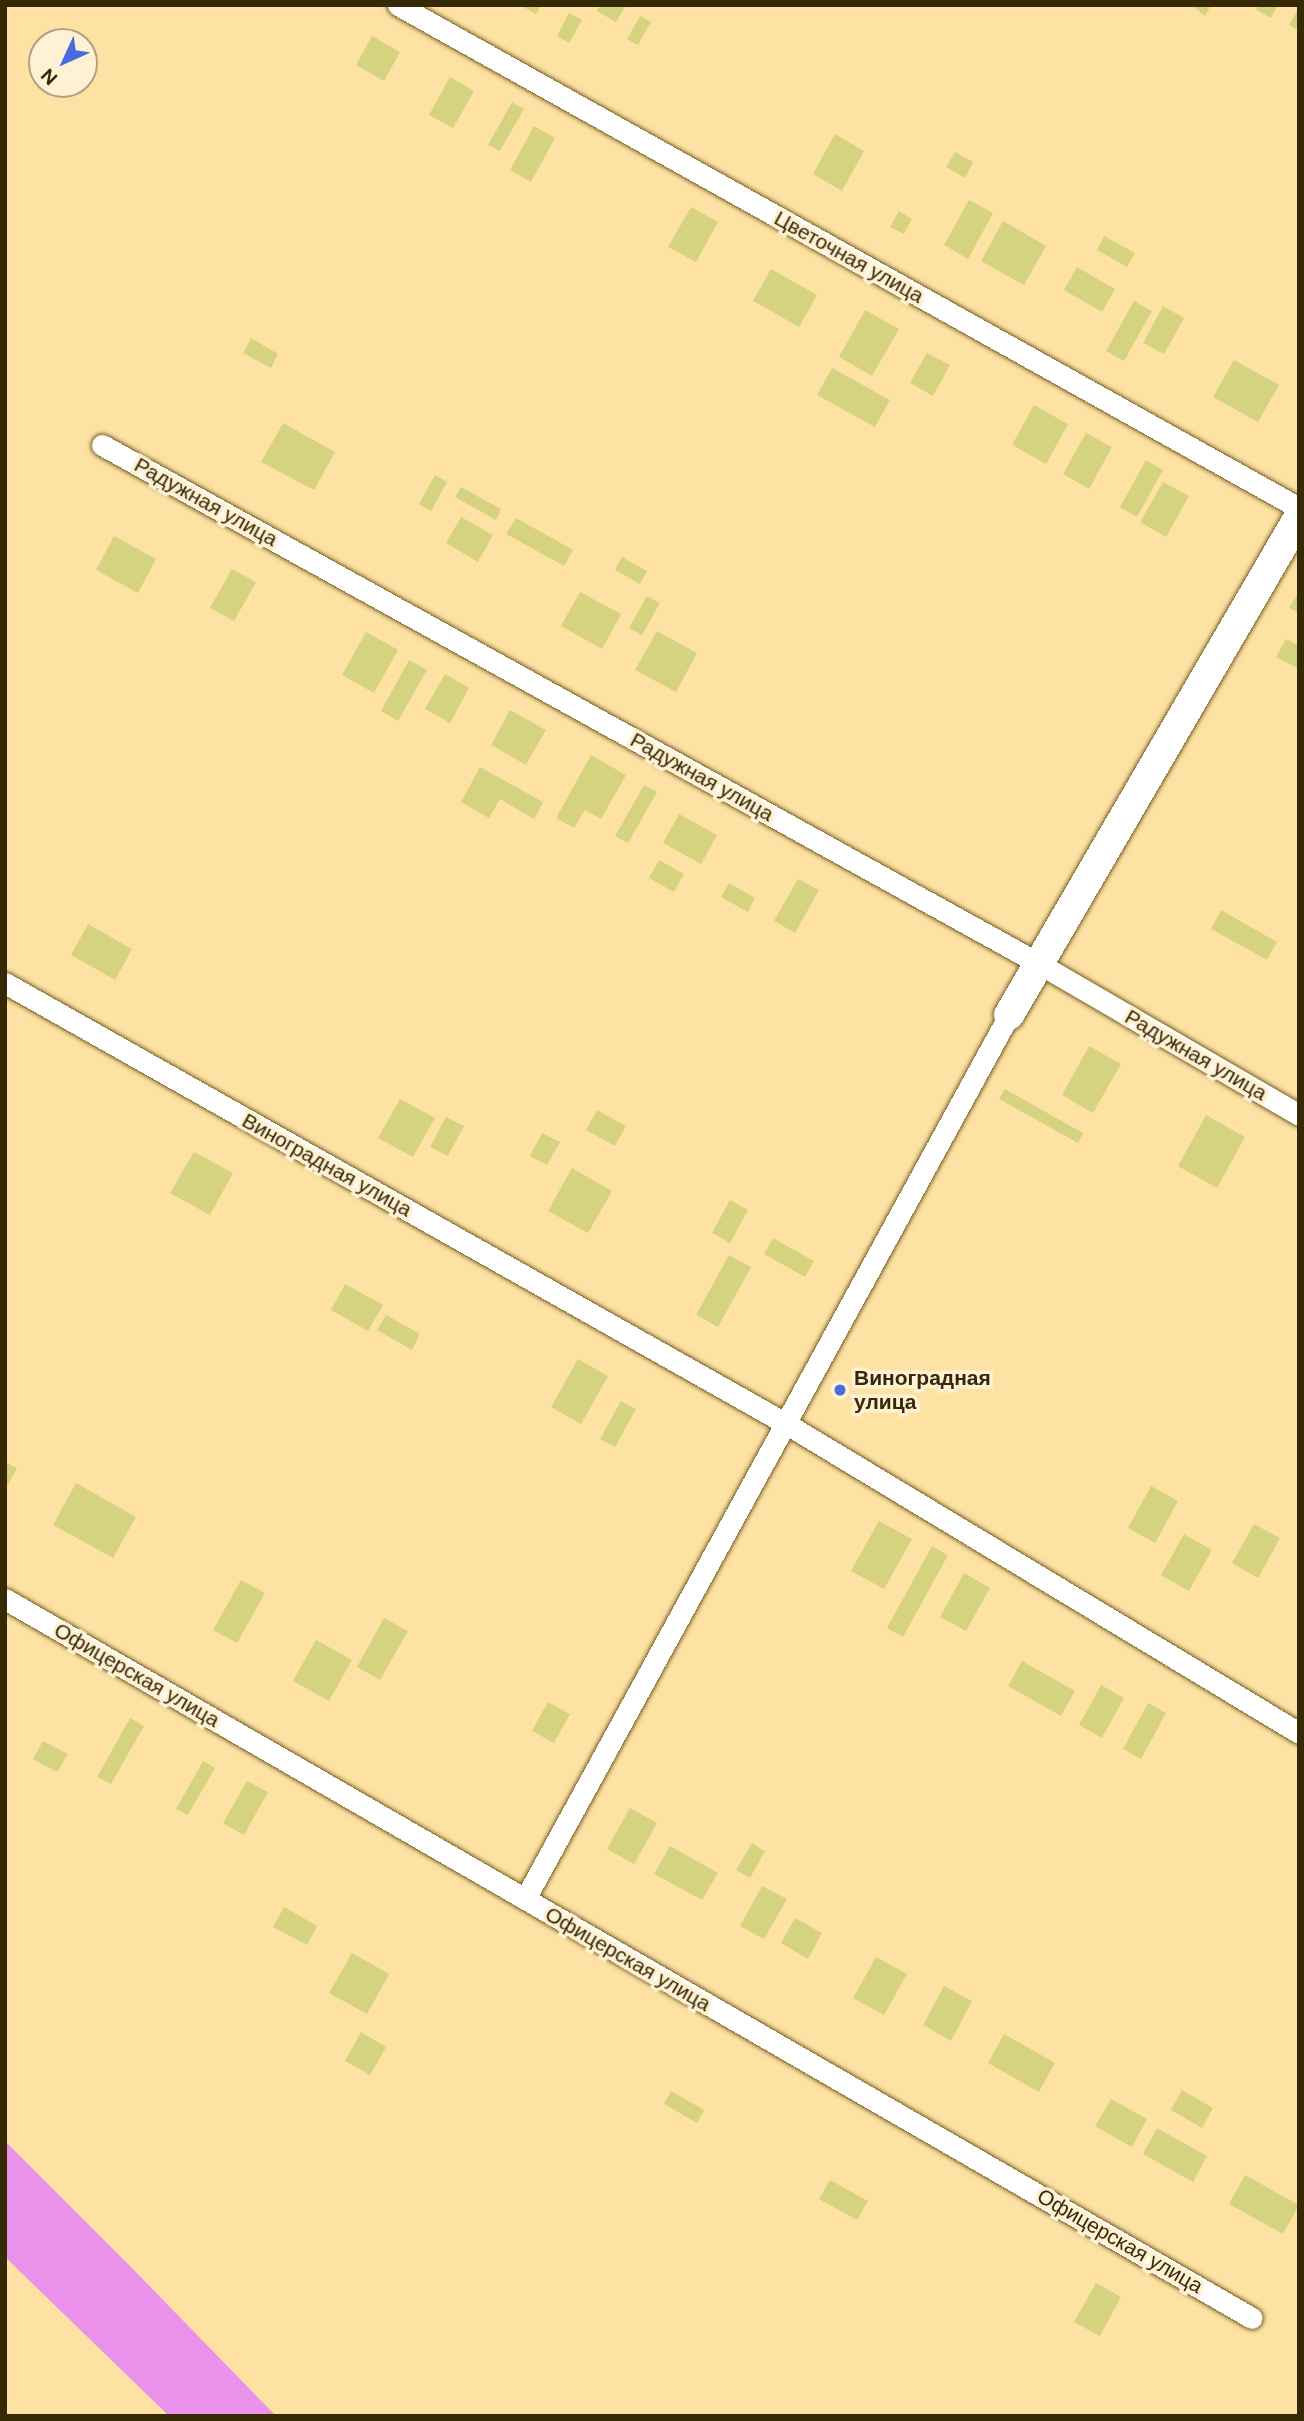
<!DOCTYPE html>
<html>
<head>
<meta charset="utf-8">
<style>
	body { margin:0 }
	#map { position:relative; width:1304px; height:2421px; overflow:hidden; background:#fde2a4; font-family:"DM Sans",sans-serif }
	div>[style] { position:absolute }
	.green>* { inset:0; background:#ea91eb }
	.building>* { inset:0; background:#d6d380 }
	.roads { filter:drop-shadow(0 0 2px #765d20) drop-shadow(0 0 2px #765d20) }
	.street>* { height:21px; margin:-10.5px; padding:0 10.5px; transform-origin:10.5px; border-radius:10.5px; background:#fff }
	.secondary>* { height:30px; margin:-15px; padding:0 15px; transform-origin:15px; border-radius:15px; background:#fff }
	.dots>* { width:19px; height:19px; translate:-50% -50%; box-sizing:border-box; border:4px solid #fff1d3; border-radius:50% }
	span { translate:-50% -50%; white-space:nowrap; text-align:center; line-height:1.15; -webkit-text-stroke:7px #fff1d3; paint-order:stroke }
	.street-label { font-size:21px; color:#362906 }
	.poi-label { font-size:21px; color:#362906; font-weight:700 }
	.left { translate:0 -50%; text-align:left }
	.frame { position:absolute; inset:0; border:7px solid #362906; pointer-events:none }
	.north { position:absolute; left:28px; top:28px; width:70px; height:70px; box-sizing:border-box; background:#fff1d3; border:2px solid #afa181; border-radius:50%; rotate:225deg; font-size:19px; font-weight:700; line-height:28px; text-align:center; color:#362906 }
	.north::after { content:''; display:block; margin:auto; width:24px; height:32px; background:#466cdf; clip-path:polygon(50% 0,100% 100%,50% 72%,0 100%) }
</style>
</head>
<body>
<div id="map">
	<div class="green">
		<div style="clip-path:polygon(5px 2141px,129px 2265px,276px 2416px,169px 2416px,5px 2257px)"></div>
	</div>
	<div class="building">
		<div style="clip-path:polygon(520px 5px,541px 5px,536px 14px)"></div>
		<div style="clip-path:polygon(600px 5px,626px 5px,616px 22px,597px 11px)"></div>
		<div style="clip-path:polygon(1191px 5px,1211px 5px,1205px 16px)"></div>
		<div style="clip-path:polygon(1259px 5px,1278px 5px,1271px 18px,1256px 10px)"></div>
		<div style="clip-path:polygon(1299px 7px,1299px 31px,1289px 25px)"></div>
		<div style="clip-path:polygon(569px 13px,582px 20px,569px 43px,557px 36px)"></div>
		<div style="clip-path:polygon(640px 16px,651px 22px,638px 45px,627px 39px)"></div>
		<div style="clip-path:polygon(372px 36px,400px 52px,384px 81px,356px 65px)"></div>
		<div style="clip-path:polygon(450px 77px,474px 91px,453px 128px,429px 115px)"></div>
		<div style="clip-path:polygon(512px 102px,524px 109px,500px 151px,488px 145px)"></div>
		<div style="clip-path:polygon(534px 126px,555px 138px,531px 182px,510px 170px)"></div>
		<div style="clip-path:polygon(835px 134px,864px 151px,842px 191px,813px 174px)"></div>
		<div style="clip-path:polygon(955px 152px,973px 162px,965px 178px,946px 167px)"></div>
		<div style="clip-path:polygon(969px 200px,993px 213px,968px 259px,944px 245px)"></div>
		<div style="clip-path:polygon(691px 207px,718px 222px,696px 262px,668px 247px)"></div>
		<div style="clip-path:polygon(899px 211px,912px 219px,904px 234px,890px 227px)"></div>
		<div style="clip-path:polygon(1003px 221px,1046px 246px,1024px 285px,981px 261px)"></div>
		<div style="clip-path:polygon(1104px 236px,1135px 253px,1127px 267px,1097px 250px)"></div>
		<div style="clip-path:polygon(1077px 267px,1115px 289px,1102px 312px,1064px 290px)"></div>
		<div style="clip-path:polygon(771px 269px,817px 295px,799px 327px,753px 301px)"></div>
		<div style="clip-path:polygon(1134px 301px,1152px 311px,1124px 361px,1106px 351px)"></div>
		<div style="clip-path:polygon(1163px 306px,1184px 318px,1164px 354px,1143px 343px)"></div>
		<div style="clip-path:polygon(865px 310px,899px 329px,872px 376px,839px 357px)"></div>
		<div style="clip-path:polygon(251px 338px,278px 354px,271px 368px,243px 353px)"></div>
		<div style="clip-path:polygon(927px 353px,950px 365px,933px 396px,910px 383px)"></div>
		<div style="clip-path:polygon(1234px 360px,1279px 385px,1258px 422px,1213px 397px)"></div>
		<div style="clip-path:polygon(832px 368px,890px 400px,875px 427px,817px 395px)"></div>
		<div style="clip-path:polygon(1034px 405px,1068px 424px,1046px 464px,1012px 445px)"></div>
		<div style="clip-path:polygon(283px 423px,335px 452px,314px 490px,261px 462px)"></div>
		<div style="clip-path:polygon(1086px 433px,1112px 447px,1089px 489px,1063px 474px)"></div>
		<div style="clip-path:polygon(1146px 460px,1163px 470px,1137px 517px,1120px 507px)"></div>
		<div style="clip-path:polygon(435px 475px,447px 482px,431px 511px,419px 504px)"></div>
		<div style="clip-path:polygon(1163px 482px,1189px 496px,1166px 537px,1140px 522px)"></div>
		<div style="clip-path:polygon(461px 487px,501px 509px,496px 520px,455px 497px)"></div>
		<div style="clip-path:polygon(461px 517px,493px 535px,478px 562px,446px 543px)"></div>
		<div style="clip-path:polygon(516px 518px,573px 550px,564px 566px,506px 534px)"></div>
		<div style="clip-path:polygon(114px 536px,156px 559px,138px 593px,96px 570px)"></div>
		<div style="clip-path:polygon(622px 557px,647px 571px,640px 584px,615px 570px)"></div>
		<div style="clip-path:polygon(232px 569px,256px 582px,234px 621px,210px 608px)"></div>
		<div style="clip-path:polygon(1299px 591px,1299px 613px,1289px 608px)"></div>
		<div style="clip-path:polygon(580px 592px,621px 614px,602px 649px,561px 626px)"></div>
		<div style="clip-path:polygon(647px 596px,660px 603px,642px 635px,629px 628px)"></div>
		<div style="clip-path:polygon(657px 631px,697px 653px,676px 692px,635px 670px)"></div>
		<div style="clip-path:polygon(366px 632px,398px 650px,374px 693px,342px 675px)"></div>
		<div style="clip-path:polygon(1286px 639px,1299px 646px,1299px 669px,1276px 657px)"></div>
		<div style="clip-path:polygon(409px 660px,427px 670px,398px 721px,381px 711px)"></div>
		<div style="clip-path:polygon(445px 674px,469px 688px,450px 723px,425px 709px)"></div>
		<div style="clip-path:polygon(510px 710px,546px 730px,526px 765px,491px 745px)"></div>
		<div style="clip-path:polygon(591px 755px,626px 775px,601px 819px,585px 810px,574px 828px,556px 818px)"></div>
		<div style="clip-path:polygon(480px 767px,543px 802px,534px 819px,500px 799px,489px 818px,461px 802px)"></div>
		<div style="clip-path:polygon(644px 785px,657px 792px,628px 843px,615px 836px)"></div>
		<div style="clip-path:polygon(679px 814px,717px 835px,701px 864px,663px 843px)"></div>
		<div style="clip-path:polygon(659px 860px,684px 874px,674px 892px,649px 878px)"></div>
		<div style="clip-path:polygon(798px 879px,819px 890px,795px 933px,774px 921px)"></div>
		<div style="clip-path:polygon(729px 883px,755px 898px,748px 912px,721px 897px)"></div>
		<div style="clip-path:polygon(1221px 910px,1277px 942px,1267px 960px,1211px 929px)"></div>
		<div style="clip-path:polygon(88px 924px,132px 949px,115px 980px,71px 955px)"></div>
		<div style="clip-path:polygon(1089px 1046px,1121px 1064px,1093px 1113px,1062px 1095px)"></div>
		<div style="clip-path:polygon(1005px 1089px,1083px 1133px,1078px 1143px,999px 1099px)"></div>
		<div style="clip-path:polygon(400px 1099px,435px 1118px,413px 1157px,378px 1138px)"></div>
		<div style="clip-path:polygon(597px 1110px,626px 1126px,615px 1146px,586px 1130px)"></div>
		<div style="clip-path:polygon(1206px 1115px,1245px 1137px,1217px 1188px,1178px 1166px)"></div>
		<div style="clip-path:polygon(446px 1117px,464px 1126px,448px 1156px,430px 1147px)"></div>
		<div style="clip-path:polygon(542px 1133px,560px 1142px,547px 1165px,530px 1156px)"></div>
		<div style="clip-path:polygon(194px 1152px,233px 1173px,210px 1215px,170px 1193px)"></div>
		<div style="clip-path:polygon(572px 1168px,612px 1191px,588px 1233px,548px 1211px)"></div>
		<div style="clip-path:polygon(730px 1200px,748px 1210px,730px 1243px,712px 1233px)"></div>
		<div style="clip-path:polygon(773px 1238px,814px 1261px,805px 1277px,764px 1254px)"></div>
		<div style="clip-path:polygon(729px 1255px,751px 1267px,718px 1327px,696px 1315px)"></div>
		<div style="clip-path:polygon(345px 1284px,383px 1305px,368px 1331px,331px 1310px)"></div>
		<div style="clip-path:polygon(386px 1315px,420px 1334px,412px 1350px,377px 1330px)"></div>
		<div style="clip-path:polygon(578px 1359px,608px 1376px,581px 1424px,551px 1407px)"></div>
		<div style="clip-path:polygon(621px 1401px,636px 1409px,615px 1447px,600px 1439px)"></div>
		<div style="clip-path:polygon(5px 1462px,17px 1468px,5px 1490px)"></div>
		<div style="clip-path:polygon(76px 1483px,136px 1517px,113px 1558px,53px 1525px)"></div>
		<div style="clip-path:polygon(1151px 1486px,1178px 1501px,1155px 1543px,1128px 1528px)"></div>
		<div style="clip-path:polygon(879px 1521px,912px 1539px,884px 1589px,851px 1571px)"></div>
		<div style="clip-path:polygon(1254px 1524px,1280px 1538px,1258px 1578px,1232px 1563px)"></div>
		<div style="clip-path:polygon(1184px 1534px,1212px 1550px,1189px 1591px,1161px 1575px)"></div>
		<div style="clip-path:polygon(932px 1546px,948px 1555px,903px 1637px,887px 1628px)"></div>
		<div style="clip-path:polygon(964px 1573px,990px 1588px,966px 1631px,940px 1617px)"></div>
		<div style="clip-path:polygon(241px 1580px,265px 1593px,237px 1643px,213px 1630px)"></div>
		<div style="clip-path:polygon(384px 1618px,408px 1631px,380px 1680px,357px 1667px)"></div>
		<div style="clip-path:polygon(316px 1640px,352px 1660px,329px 1701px,293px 1681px)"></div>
		<div style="clip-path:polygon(1022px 1661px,1075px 1691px,1061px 1716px,1008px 1686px)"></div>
		<div style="clip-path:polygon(1101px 1685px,1124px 1698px,1102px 1738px,1079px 1725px)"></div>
		<div style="clip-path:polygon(548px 1702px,570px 1714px,554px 1743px,532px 1731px)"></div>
		<div style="clip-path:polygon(1148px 1703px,1166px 1713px,1141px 1759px,1123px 1749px)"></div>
		<div style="clip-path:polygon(130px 1718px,144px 1726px,111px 1784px,97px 1777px)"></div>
		<div style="clip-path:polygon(43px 1741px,68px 1754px,57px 1772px,33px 1759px)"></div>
		<div style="clip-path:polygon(203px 1761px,215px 1768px,188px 1815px,176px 1809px)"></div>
		<div style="clip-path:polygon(247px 1781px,268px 1792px,244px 1835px,223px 1823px)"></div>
		<div style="clip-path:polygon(630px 1808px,657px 1823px,634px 1864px,607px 1849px)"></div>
		<div style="clip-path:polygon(752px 1843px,765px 1851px,750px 1878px,736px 1870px)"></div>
		<div style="clip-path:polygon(670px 1846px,718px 1873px,702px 1900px,654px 1874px)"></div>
		<div style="clip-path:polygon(762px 1886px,787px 1899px,764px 1939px,740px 1926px)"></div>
		<div style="clip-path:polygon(284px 1907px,317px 1926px,307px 1945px,273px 1927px)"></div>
		<div style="clip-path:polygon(795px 1918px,822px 1933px,808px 1959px,781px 1943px)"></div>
		<div style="clip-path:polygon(352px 1953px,389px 1974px,367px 2014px,329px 1993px)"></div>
		<div style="clip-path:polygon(876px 1957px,907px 1974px,884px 2015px,853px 1998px)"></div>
		<div style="clip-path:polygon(944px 1986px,972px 2001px,951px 2041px,923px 2025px)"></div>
		<div style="clip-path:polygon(361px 2032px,386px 2047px,370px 2075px,345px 2061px)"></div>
		<div style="clip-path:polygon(1004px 2034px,1055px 2063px,1039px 2092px,988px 2063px)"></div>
		<div style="clip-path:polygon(1182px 2090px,1213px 2108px,1202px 2128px,1171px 2110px)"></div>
		<div style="clip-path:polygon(671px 2091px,704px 2110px,697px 2123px,664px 2104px)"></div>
		<div style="clip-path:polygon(1111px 2099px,1147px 2119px,1132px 2147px,1095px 2126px)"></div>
		<div style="clip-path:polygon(1157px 2128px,1207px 2156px,1193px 2182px,1143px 2154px)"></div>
		<div style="clip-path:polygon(1245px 2175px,1299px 2205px,1283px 2234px,1229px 2204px)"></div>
		<div style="clip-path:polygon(830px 2180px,868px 2201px,857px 2220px,819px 2199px)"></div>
		<div style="clip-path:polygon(1096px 2283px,1121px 2297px,1100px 2336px,1074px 2322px)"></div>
	</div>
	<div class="roads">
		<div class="street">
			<div style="left:398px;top:5px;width:1032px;rotate:29.17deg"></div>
			<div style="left:102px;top:445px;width:1070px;rotate:28.96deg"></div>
			<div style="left:1038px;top:963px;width:302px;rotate:30.2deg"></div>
			<div style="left:5px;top:983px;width:896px;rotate:29.43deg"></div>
			<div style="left:785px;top:1423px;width:600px;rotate:31.09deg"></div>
			<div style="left:5px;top:1599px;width:1439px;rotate:29.97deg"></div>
			<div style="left:525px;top:1899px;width:1008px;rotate:-61.3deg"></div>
		</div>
		<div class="secondary">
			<div style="left:1009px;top:1015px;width:576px;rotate:-59.79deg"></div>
		</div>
	</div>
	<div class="dots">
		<div style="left:840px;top:1390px;background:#466cdf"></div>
	</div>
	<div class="street-label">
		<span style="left:849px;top:257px;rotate:29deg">Цветочная улица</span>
		<span style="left:206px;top:502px;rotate:29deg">Радужная улица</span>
		<span style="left:702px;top:777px;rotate:29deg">Радужная улица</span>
		<span style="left:1196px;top:1055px;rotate:30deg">Радужная улица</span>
		<span style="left:327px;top:1165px;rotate:29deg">Виноградная улица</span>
		<span style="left:137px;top:1675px;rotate:30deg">Офицерская улица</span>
		<span style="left:628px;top:1959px;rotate:30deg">Офицерская улица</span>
		<span style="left:1120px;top:2241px;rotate:30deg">Офицерская улица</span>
	</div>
	<div class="poi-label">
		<span class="left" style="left:854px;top:1390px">Виноградная<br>улица</span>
	</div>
	<div class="frame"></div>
	<div class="north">N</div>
</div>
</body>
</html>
